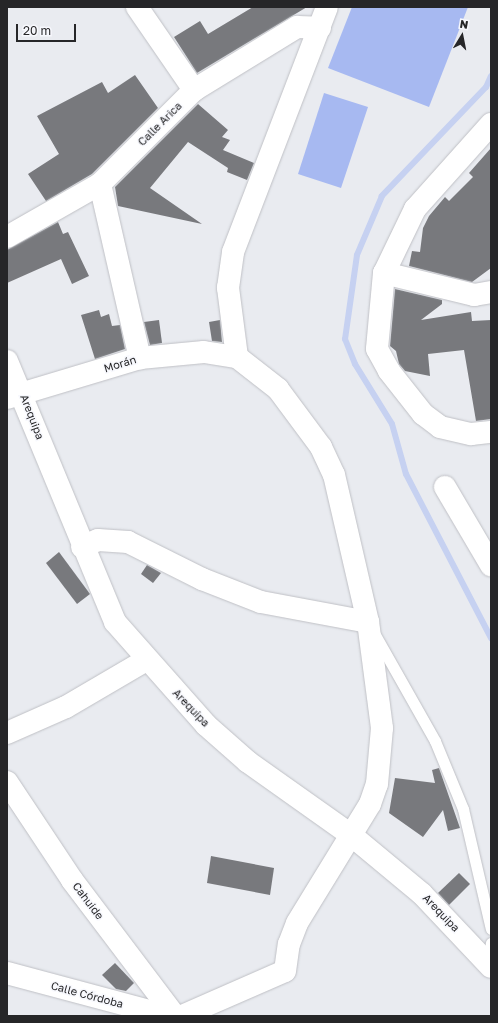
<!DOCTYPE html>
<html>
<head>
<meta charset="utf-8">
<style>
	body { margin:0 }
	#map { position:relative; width:498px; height:1023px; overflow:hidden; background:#e9ebf0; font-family:"Golos Text",sans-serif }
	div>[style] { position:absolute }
	.green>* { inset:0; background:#a7b9f1 }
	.stream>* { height:6px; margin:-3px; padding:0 3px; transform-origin:3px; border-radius:3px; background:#c6d1f1 }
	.building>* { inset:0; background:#78797d }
	.roads { filter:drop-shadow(0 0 1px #bfc0c5) drop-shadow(0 0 1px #bfc0c5) }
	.service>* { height:11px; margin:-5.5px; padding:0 5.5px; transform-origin:5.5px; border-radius:5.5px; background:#fff }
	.minor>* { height:22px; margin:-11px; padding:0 11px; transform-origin:11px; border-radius:11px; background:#fff }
	.tertiary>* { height:22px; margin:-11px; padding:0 11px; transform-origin:11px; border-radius:11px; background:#fff }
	span { translate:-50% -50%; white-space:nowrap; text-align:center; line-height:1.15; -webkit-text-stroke:3px #f7f8fd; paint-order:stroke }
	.street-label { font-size:11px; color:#262628 }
	.frame { position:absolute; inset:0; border:8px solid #262628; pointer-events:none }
	.north { position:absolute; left:442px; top:16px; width:40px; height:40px; -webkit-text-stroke:3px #f7f8fd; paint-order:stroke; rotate:10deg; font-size:11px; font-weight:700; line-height:16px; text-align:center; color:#262628 }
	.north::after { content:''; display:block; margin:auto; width:14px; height:18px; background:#262628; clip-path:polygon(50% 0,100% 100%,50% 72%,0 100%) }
	.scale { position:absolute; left:16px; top:24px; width:60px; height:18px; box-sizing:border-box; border:2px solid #262628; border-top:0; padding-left:5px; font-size:12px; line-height:14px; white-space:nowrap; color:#262628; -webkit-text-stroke:3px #f7f8fd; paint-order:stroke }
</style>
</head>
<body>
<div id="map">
	<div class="green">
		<div style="clip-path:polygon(352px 7px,468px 7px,429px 107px,328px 68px)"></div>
		<div style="clip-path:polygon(324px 93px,368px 107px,341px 188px,298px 174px)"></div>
	</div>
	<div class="stream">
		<div style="left:491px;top:76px;width:12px;rotate:114deg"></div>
		<div style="left:486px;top:87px;width:151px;rotate:133.7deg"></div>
		<div style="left:382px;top:196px;width:64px;rotate:113deg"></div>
		<div style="left:357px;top:255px;width:85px;rotate:98.1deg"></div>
		<div style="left:345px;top:339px;width:27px;rotate:68deg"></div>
		<div style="left:355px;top:364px;width:70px;rotate:58.3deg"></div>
		<div style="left:392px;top:424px;width:52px;rotate:74.4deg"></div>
		<div style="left:406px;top:474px;width:185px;rotate:62.6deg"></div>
	</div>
	<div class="building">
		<div style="clip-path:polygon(253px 7px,307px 7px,197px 73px,174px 37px,200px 21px,208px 34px)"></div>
		<div style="clip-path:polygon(135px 75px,158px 108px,92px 174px,46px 201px,28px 174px,59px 154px,37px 116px,102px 82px,108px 93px)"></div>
		<div style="clip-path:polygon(198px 104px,228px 130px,222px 137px,230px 140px,223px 150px,254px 163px,247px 180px,227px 172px,228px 168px,188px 142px,150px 188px,202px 224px,118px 206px,115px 187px)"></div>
		<div style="clip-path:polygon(491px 148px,491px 268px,472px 282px,409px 266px,412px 251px,420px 252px,423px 228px,429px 216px,445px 197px,449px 201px,473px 177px,469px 173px)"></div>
		<div style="clip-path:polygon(58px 222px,63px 234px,68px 232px,89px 276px,72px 284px,61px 259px,7px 283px,7px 250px)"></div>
		<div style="clip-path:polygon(395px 289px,442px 300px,442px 304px,421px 320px,471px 312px,472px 321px,491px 320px,491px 419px,476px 421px,464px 350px,428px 354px,430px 376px,405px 371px,399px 364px,396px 351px,390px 346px)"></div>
		<div style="clip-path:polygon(99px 310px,101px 317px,109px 314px,112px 326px,120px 325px,125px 349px,95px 359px,81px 315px)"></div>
		<div style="clip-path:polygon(159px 320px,162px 343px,150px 345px,144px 322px)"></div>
		<div style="clip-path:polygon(220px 320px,222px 342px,212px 341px,209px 322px)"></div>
		<div style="clip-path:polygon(59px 552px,90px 594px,77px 604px,46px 563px)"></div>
		<div style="clip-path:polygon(147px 565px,161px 573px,153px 583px,141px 574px)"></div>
		<div style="clip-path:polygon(439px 768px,460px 828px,448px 831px,443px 810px,423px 837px,389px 813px,395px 778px,435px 783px,432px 770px)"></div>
		<div style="clip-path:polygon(211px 856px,274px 868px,270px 895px,207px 883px)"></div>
		<div style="clip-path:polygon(459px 873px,470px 884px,449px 905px,438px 893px)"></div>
		<div style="clip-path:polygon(115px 963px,134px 983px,126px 991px,116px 989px,102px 975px)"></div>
	</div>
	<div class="roads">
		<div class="service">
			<div style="left:374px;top:633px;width:124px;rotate:60.5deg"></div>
			<div style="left:435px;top:741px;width:74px;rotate:67.6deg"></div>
			<div style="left:463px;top:809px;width:123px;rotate:76.9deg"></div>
			<div style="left:489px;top:964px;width:21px;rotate:-85deg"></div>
		</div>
		<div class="minor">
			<div style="left:137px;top:7px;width:101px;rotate:55.5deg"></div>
			<div style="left:491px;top:124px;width:114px;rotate:131.8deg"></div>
			<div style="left:415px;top:209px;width:71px;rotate:115.8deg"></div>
			<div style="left:384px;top:273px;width:76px;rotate:95.3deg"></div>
			<div style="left:377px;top:349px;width:25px;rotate:61deg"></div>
			<div style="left:389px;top:371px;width:55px;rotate:51.7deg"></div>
			<div style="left:423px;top:414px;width:21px;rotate:37deg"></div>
			<div style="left:440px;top:427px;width:32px;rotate:13deg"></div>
			<div style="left:471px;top:434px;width:20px;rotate:-6deg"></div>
			<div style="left:100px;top:184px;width:179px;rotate:77.1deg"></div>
			<div style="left:7px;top:237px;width:107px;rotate:-29.7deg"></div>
			<div style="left:100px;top:184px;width:133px;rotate:-45deg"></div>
			<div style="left:194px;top:90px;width:121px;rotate:-31.5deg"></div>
			<div style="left:297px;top:27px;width:23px;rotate:2deg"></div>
			<div style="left:384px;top:273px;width:93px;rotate:13.7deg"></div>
			<div style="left:474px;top:295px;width:17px;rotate:-10deg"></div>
			<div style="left:7px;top:398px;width:139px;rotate:-16.7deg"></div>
			<div style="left:140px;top:358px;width:64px;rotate:-5.4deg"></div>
			<div style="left:204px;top:352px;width:33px;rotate:9deg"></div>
			<div style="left:445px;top:487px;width:91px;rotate:59.5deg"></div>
			<div style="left:82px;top:547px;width:17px;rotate:-24deg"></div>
			<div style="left:98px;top:540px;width:30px;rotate:4deg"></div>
			<div style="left:128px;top:542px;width:83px;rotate:26.6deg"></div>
			<div style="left:202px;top:579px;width:63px;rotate:21.3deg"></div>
			<div style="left:261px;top:602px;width:109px;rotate:10.6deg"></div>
			<div style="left:7px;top:782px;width:118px;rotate:56.4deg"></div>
			<div style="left:72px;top:880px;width:171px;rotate:52.9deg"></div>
			<div style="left:182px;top:1016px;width:112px;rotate:-23.6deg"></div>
			<div style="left:285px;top:971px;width:27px;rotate:-82deg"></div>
			<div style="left:289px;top:944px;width:22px;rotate:-69deg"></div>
			<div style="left:297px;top:923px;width:140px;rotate:-58.5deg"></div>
			<div style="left:370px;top:804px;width:21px;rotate:-71deg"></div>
			<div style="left:377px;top:784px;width:56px;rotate:-84.9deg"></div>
			<div style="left:382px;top:728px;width:107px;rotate:-97.5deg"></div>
			<div style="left:368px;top:622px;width:151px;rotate:-103deg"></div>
			<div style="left:334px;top:475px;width:31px;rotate:-115deg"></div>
			<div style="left:321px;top:447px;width:72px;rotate:-126.6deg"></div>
			<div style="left:278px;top:389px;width:52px;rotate:-142deg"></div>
			<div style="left:237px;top:357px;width:70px;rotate:-97.4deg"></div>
			<div style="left:228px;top:288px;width:36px;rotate:-82deg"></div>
			<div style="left:233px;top:252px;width:262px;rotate:-69deg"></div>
		</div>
		<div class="tertiary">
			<div style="left:7px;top:361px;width:282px;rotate:67.5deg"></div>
			<div style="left:115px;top:622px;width:137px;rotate:48.5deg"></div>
			<div style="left:206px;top:725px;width:56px;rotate:41.4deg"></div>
			<div style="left:248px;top:762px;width:126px;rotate:35.3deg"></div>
			<div style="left:351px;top:835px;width:92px;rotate:39.7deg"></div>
			<div style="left:422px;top:894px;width:100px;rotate:46.6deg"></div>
			<div style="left:7px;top:733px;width:64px;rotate:-23.8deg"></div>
			<div style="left:66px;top:707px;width:93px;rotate:-30.4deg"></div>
			<div style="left:7px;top:973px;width:167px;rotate:15deg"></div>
		</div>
	</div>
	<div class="street-label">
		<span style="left:160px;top:124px;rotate:-45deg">Calle Arica</span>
		<span style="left:120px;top:364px;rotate:-17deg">Morán</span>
		<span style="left:32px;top:417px;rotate:69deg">Arequipa</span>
		<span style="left:191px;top:708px;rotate:46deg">Arequipa</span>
		<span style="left:88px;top:901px;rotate:53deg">Cahuide</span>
		<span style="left:441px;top:913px;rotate:46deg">Arequipa</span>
		<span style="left:87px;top:995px;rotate:15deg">Calle Córdoba</span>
	</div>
	<div class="frame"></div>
	<div class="north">N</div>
	<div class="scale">20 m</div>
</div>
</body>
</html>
